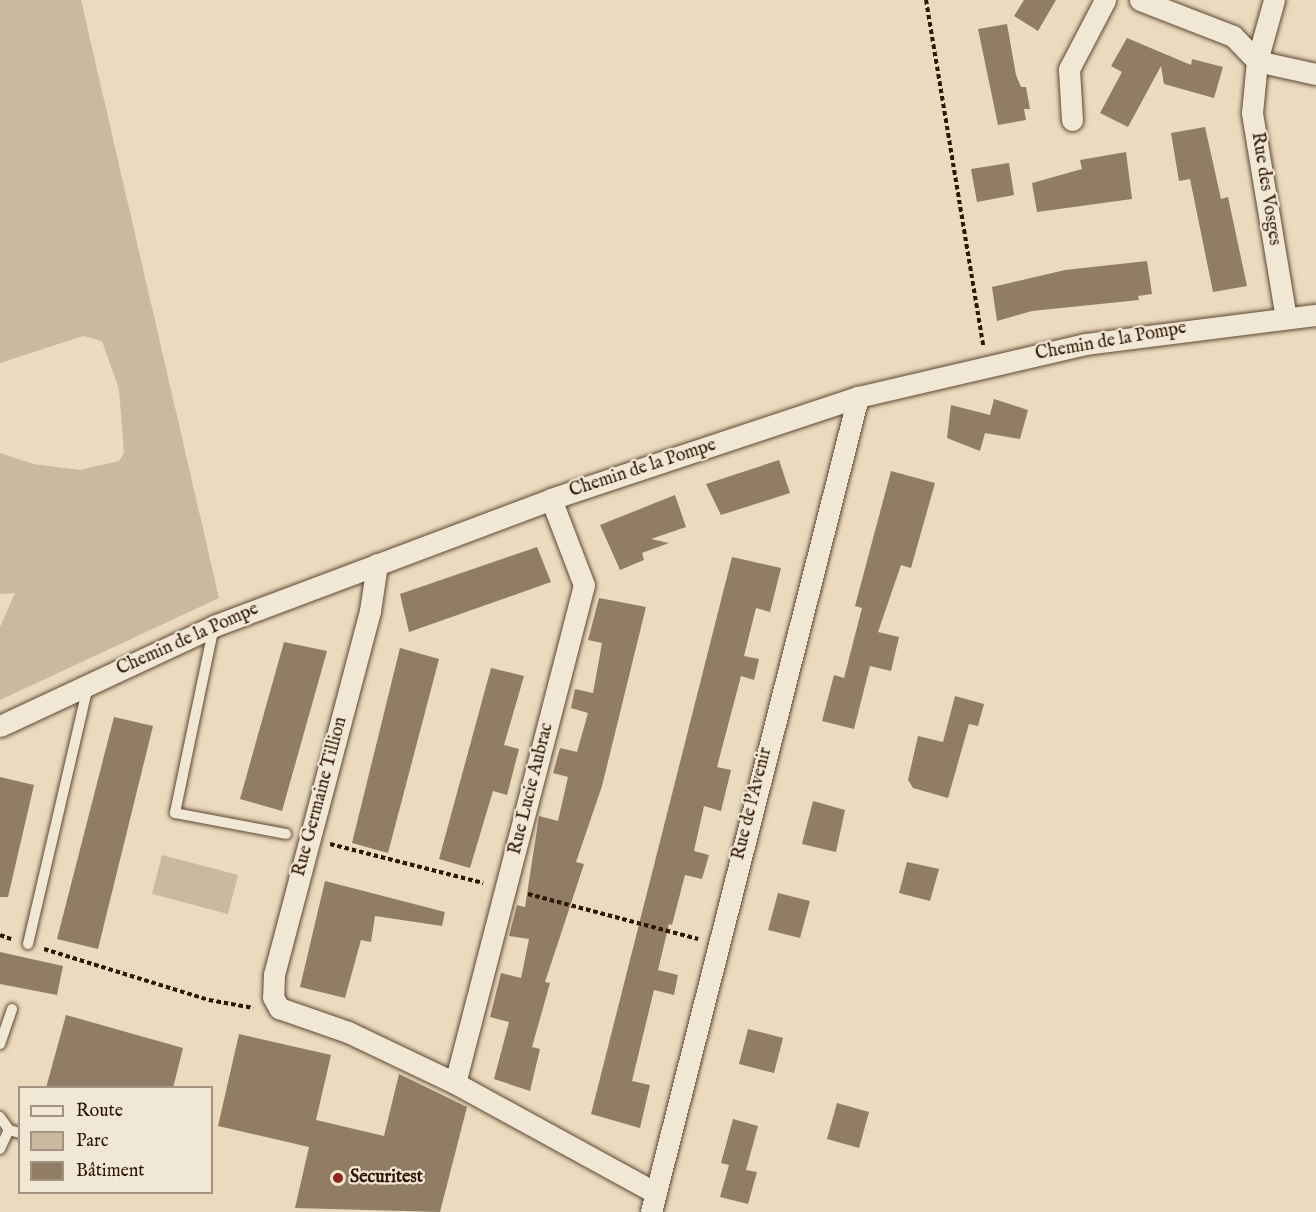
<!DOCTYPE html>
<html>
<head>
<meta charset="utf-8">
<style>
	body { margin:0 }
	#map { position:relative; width:1316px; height:1212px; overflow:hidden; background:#eadabe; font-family:"IM FELL English",serif }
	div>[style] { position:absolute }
	.green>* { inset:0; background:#cab99e }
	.building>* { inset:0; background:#917c65 }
	.path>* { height:4px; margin-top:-2px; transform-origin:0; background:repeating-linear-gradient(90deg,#301604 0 4.5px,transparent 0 7.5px) }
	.roads { filter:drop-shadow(0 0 2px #5e4732) drop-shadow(0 0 2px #5e4732) }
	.lane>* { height:10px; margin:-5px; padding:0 5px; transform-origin:5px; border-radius:5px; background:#f1e7d5 }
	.street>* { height:21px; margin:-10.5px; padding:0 10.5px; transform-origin:10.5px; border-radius:10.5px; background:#f1e7d5 }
	.dots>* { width:16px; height:16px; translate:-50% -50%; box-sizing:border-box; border:3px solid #f1e7d5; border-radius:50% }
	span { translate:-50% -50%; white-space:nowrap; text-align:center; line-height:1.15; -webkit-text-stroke:4.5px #f1e7d5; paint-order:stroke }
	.street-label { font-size:18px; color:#301604 }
	.poi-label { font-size:18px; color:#301604; font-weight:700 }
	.left { translate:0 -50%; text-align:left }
	.legend { position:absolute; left:18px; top:1086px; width:195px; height:108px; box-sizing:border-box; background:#f1e7d5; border:2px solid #a49381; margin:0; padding:8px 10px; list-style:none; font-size:18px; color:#301604 }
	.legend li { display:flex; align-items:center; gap:12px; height:30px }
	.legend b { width:30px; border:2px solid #a49381 }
</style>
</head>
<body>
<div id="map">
	<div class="green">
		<div style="clip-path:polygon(0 0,81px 0,219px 598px,0 700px,0 627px,15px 593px,0 594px,0 453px,33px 464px,80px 470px,119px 461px,124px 453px,119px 389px,102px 341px,83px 336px,0 363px)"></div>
		<div style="clip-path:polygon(162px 855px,238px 875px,228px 914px,152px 894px)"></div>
	</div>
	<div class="building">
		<div style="clip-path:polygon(1024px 0,1056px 0,1038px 31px,1014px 16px)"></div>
		<div style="clip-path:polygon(1007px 24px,1016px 75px,1021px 87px,1026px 87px,1030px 109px,1024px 109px,1026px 120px,998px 125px,978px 29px)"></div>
		<div style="clip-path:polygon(1127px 38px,1191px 65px,1192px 59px,1223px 67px,1214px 98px,1164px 84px,1161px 66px,1128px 127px,1100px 113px,1122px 72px,1111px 66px)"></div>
		<div style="clip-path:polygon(1205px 127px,1221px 199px,1228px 197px,1247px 286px,1213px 292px,1190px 179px,1179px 181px,1171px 133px)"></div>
		<div style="clip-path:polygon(1126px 152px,1132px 199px,1037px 212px,1032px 183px,1082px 169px,1080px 160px)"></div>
		<div style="clip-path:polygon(1009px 163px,1014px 195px,977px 202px,971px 169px)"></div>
		<div style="clip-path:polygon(1147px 261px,1152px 294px,1138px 296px,1139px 300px,1032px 311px,997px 321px,992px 287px,1065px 270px)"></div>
		<div style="clip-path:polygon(994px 399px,1028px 410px,1020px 439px,985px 433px,980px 451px,947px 438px,951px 405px,990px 415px)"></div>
		<div style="clip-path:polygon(779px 460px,790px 493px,721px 515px,706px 484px)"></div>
		<div style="clip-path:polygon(891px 471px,935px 483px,911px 568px,901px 565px,878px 632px,899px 637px,891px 671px,870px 666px,854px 729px,822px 721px,834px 675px,844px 678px,862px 608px,855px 606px)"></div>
		<div style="clip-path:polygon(675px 495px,686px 527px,651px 539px,669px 543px,642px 553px,644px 560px,620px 570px,600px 525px)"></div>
		<div style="clip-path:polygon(537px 547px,551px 582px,409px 632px,400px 594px)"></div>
		<div style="clip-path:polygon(732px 557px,781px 568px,770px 612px,756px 608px,744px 656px,759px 659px,754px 680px,741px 676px,717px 767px,731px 770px,721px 811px,704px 806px,694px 851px,709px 855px,702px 879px,685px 875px,672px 925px,669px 924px,658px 970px,678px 975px,674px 995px,654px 990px,632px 1081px,650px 1085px,640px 1128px,591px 1114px)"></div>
		<div style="clip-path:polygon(599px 598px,646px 607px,602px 786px,576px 862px,584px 864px,545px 982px,550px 983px,532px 1047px,540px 1049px,530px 1091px,494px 1079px,509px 1022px,490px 1017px,501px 973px,521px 978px,529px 939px,509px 936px,517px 905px,525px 907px,539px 816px,558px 821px,568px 777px,553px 773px,560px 748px,577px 752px,588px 713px,571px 708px,575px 689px,593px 693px,602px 643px,588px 640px)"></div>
		<div style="clip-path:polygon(284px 642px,327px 651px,282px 811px,240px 799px)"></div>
		<div style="clip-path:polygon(400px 648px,439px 659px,388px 853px,352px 843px)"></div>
		<div style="clip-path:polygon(491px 668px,524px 676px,504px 745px,519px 749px,507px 795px,493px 791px,470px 868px,439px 859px)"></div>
		<div style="clip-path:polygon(955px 696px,984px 704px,978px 726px,969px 724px,948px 798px,913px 788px,908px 780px,918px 736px,943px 742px)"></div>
		<div style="clip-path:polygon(114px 717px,153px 726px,98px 949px,57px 939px)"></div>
		<div style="clip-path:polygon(0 777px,34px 785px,8px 897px,0 897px)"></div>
		<div style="clip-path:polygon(813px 801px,845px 810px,836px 852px,802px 844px)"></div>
		<div style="clip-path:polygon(907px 862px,939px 869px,930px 901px,899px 893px)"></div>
		<div style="clip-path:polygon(325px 881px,445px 912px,442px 926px,375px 916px,371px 942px,361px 940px,345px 998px,300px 987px)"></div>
		<div style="clip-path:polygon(778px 893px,810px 901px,800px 938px,768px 930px)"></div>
		<div style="clip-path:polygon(0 952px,63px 966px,57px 995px,0 984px)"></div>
		<div style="clip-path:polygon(66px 1015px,183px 1048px,173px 1088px,46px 1088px)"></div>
		<div style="clip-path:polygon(748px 1029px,783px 1038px,774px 1073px,739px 1064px)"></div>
		<div style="clip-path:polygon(239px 1034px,331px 1055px,316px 1120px,384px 1136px,399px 1074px,467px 1107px,440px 1212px,295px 1208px,309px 1147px,218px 1126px)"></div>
		<div style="clip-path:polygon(837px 1103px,869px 1112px,859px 1148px,827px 1139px)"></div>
		<div style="clip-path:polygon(733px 1119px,758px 1126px,746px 1170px,757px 1172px,748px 1204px,720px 1197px,729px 1165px,721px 1163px)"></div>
	</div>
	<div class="path">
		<div style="left:926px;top:0;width:351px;rotate:80.6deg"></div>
		<div style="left:330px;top:844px;width:158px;rotate:14.3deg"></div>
		<div style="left:528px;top:894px;width:176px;rotate:14.8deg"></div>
		<div style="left:0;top:935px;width:12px;rotate:20deg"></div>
		<div style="left:44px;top:949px;width:173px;rotate:17.2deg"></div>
		<div style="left:209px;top:1000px;width:45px;rotate:10.3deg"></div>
	</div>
	<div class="roads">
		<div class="lane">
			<div style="left:214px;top:626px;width:191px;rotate:101.8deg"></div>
			<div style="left:175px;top:813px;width:113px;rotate:10.7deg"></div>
			<div style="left:28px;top:944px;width:265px;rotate:-76.9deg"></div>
			<div style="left:0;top:1044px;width:37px;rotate:-71deg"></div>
			<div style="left:0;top:1117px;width:16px;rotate:55deg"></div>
			<div style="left:0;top:1149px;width:21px;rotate:-65deg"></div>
			<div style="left:9px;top:1130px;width:11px;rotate:15deg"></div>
		</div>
		<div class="street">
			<div style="left:1140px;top:0;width:100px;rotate:21.2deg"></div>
			<div style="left:1233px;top:36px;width:35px;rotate:46deg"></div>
			<div style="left:1257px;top:61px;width:60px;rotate:12.4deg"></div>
			<div style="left:1274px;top:0;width:63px;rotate:105.6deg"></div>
			<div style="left:1257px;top:61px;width:52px;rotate:95.5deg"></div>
			<div style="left:1252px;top:113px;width:208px;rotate:80.6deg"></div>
			<div style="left:1072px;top:120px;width:51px;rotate:-93.4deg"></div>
			<div style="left:1069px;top:69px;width:78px;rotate:-62.4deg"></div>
			<div style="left:377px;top:564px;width:48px;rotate:98.5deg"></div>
			<div style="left:370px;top:611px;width:375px;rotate:104.8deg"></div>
			<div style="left:274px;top:974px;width:23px;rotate:92deg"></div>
			<div style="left:273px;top:997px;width:13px;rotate:61deg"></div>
			<div style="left:279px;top:1008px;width:73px;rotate:19.2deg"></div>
			<div style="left:348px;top:1032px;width:119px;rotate:25.5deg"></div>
			<div style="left:455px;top:1083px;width:229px;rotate:28.7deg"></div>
			<div style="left:0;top:726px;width:236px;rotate:-25deg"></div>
			<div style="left:214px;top:626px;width:360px;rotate:-20.6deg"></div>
			<div style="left:551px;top:499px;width:324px;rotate:-18.4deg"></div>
			<div style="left:858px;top:397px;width:233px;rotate:-13.1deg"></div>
			<div style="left:1085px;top:344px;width:233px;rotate:-7.2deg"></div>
			<div style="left:455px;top:1083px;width:514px;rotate:-75.48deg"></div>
			<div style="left:584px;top:585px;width:92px;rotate:-111deg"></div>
			<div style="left:651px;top:1212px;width:841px;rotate:-75.75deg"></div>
		</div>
	</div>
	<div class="dots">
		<div style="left:338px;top:1178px;background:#8f2418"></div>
	</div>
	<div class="street-label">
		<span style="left:1265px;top:189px;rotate:81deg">Rue des Vosges</span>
		<span style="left:1111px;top:342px;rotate:-10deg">Chemin de la Pompe</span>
		<span style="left:643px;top:469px;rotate:-18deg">Chemin de la Pompe</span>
		<span style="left:188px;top:640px;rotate:-24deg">Chemin de la Pompe</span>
		<span style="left:532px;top:789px;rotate:-76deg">Rue Lucie Aubrac</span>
		<span style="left:321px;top:797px;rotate:-75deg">Rue Germaine Tillion</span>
		<span style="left:753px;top:804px;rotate:-76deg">Rue de l'Avenir</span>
	</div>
	<div class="poi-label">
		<span class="left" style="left:350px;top:1178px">Securitest</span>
	</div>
	<ul class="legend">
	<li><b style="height:8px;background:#f1e7d5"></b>Route</li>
	<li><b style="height:16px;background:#cab99e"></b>Parc</li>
	<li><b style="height:16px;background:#917c65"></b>Bâtiment</li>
	</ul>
</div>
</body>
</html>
